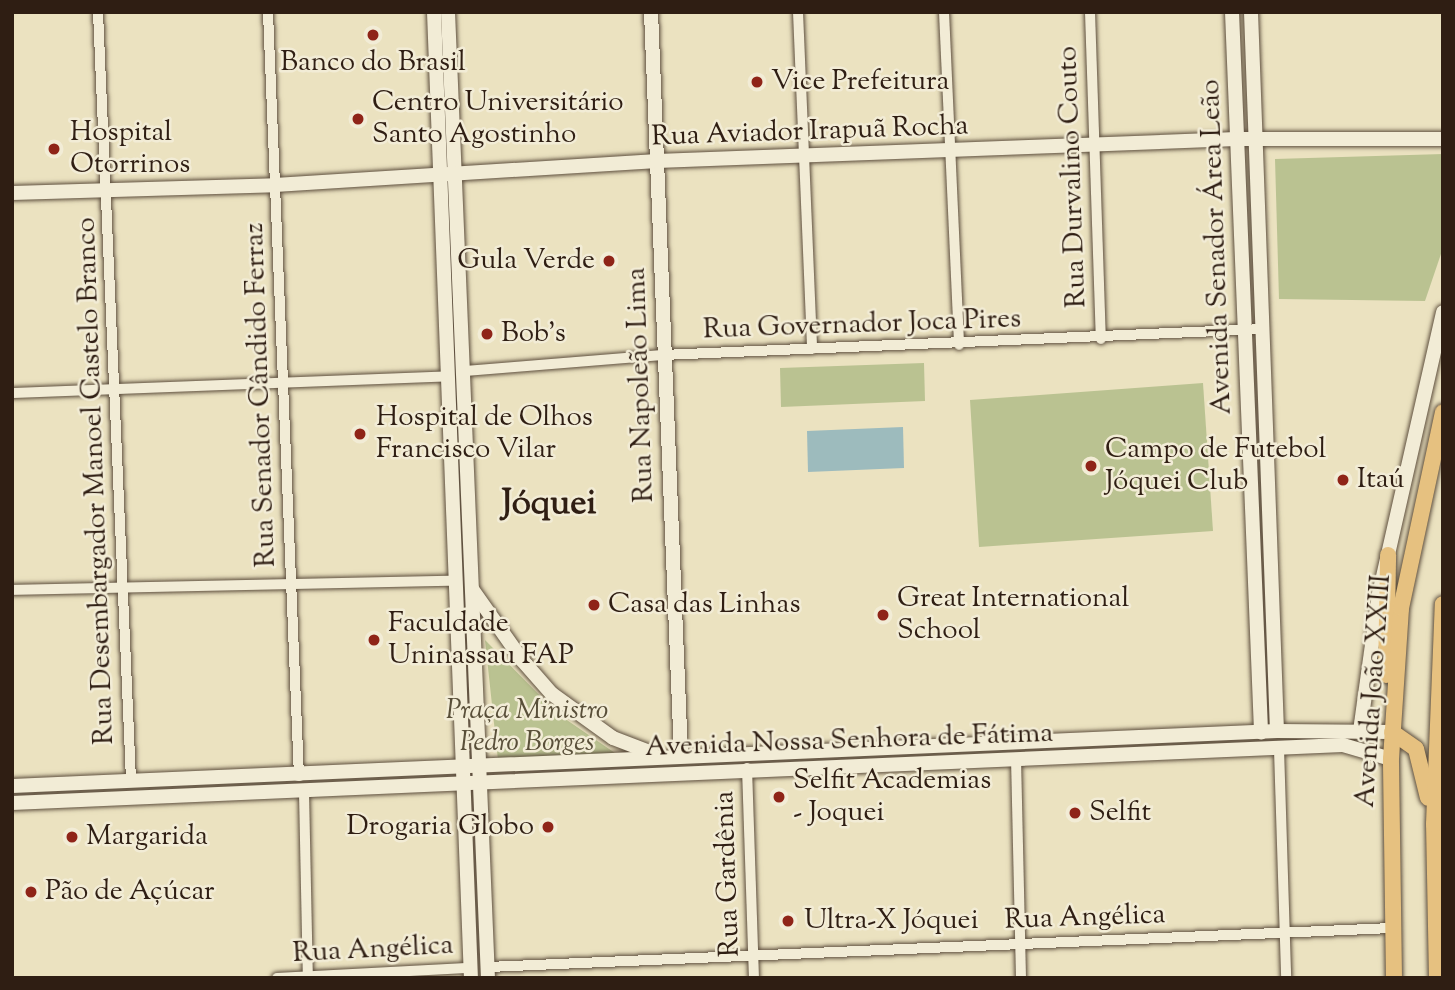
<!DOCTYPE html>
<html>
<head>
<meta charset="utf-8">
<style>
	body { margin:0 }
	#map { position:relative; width:1455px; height:990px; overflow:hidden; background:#ebe2c0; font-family:"Sorts Mill Goudy",serif }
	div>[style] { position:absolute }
	.green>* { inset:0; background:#bac291 }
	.water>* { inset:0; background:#9dbbbd }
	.roads { filter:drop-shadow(0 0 2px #5e4f3e) drop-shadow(0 0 2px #5e4f3e) }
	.street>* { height:10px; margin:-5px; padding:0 5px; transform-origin:5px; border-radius:5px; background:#f2ecd6 }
	.secondary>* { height:14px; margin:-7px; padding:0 7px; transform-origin:7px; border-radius:7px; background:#f2ecd6 }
	.primary>* { height:16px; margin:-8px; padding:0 8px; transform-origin:8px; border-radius:8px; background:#e6c180 }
	.dots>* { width:19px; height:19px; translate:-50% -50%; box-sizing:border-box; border:4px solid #f2ecd6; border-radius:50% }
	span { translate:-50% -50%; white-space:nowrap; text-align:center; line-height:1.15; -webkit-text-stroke:5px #f2ecd6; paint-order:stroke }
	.poi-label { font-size:28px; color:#2f1e13 }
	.left { translate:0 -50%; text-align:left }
	.right { translate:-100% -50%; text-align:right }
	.street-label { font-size:28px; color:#2f1e13 }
	.park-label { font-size:28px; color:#594f39; font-style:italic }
	.district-label { font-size:35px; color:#2f1e13; font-weight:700 }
	.frame { position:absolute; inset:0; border:14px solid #2f1e13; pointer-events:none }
</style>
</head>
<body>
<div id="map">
	<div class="green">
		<div style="clip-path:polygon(1443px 154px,1443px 248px,1425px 301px,1279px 299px,1275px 159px)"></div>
		<div style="clip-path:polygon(924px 363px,925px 401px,781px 407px,780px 368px)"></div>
		<div style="clip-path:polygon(1203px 383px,1213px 531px,979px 547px,970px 400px)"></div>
		<div style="clip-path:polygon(485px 640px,558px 714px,615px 753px,498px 760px)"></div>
	</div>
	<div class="water">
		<div style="clip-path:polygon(903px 427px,904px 468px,808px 472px,807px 431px)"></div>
	</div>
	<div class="roads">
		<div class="street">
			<div style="left:98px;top:12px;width:770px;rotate:87.54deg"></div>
			<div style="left:268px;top:12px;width:765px;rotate:87.68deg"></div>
			<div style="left:798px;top:12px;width:337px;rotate:87.6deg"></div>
			<div style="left:944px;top:12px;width:333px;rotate:87.4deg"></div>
			<div style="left:1090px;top:12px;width:327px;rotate:88.1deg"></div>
			<div style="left:464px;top:371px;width:200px;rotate:-4.6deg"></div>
			<div style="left:663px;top:355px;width:601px;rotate:-2.48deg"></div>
			<div style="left:12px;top:393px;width:434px;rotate:-2.2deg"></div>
			<div style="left:12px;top:590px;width:444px;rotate:-1.2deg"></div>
			<div style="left:1279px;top:749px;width:229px;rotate:88.2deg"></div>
			<div style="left:1016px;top:758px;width:220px;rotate:88.7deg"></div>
			<div style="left:747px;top:768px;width:210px;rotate:88.1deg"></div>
			<div style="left:304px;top:792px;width:186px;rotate:88.8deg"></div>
			<div style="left:488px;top:967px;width:904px;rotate:-2.47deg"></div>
			<div style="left:277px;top:978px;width:194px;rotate:-3deg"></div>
		</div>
		<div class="secondary">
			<div style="left:434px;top:12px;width:967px;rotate:87.81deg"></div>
			<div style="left:448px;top:12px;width:967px;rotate:87.63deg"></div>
			<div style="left:651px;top:12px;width:744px;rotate:87.69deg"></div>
			<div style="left:1232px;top:12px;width:721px;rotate:87.69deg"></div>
			<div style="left:1251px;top:12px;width:719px;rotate:87.93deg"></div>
			<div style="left:12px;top:193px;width:263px;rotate:-1.7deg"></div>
			<div style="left:275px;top:185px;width:383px;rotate:-3.6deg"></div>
			<div style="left:657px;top:161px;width:580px;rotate:-2.17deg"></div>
			<div style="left:1237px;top:139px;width:206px"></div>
			<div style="left:472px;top:589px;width:87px;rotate:54.8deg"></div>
			<div style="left:522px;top:660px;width:45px;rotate:48.6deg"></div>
			<div style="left:552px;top:694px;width:75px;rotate:35.8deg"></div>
			<div style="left:613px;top:738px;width:42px;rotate:21deg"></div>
			<div style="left:1360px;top:731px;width:138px;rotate:-82.1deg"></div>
			<div style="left:1379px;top:594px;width:289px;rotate:-77.2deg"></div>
			<div style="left:12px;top:786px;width:1266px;rotate:-2.49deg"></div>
			<div style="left:1277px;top:731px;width:115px;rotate:0.5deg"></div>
			<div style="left:12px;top:803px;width:1332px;rotate:-2.5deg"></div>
			<div style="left:1343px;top:745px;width:50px;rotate:16.3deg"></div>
		</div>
		<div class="primary">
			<div style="left:1386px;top:675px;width:120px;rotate:-89deg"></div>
			<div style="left:1392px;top:732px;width:29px;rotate:35deg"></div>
			<div style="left:1416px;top:749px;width:50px;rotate:76.2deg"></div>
			<div style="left:1394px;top:978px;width:219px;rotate:-90.8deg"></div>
			<div style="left:1391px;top:759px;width:151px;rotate:-86.2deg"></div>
			<div style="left:1401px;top:608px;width:200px;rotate:-77.9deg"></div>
			<div style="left:1437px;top:978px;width:154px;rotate:-91.1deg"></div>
			<div style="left:1434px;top:824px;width:220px;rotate:-87.7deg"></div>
		</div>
	</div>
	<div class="dots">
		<div style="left:373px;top:35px;background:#8f2418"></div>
		<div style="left:757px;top:82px;background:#8f2418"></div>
		<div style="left:358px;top:119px;background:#8f2418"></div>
		<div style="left:54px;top:149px;background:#8f2418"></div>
		<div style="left:609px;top:261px;background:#8f2418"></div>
		<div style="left:487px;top:334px;background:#8f2418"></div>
		<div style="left:360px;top:434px;background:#8f2418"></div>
		<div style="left:1091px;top:466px;background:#8f2418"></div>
		<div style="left:1343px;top:480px;background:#8f2418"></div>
		<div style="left:594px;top:605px;background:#8f2418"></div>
		<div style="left:883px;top:615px;background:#8f2418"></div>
		<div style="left:374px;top:640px;background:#8f2418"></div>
		<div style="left:779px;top:797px;background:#8f2418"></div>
		<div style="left:1075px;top:813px;background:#8f2418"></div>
		<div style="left:548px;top:827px;background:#8f2418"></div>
		<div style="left:72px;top:837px;background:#8f2418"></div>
		<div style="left:31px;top:892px;background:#8f2418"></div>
		<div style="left:788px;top:921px;background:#8f2418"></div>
	</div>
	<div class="poi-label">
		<span style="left:373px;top:63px">Banco do Brasil</span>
		<span class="left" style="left:771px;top:82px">Vice Prefeitura</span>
		<span class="left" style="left:372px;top:119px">Centro Universitário<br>Santo Agostinho</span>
		<span class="left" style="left:70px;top:149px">Hospital<br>Otorrinos</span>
		<span class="right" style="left:595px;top:261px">Gula Verde</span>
		<span class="left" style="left:501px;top:334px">Bob's</span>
		<span class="left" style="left:376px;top:434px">Hospital de Olhos<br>Francisco Vilar</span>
		<span class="left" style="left:1105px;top:466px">Campo de Futebol<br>Jóquei Club</span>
		<span class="left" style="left:1357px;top:480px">Itaú</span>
		<span class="left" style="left:897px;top:615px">Great International<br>School</span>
		<span class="left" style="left:608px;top:605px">Casa das Linhas</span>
		<span class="left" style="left:388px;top:640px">Faculdade<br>Uninassau FAP</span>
		<span class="left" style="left:793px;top:797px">Selfit Academias<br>- Joquei</span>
		<span class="left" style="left:1089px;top:813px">Selfit</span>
		<span class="right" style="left:534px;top:827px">Drogaria Globo</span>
		<span class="left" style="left:86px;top:837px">Margarida</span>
		<span class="left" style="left:45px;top:892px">Pão de Açúcar</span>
		<span class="left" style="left:804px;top:921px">Ultra-X Jóquei</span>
	</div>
	<div class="street-label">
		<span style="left:810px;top:132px;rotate:-2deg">Rua Aviador Irapuã Rocha</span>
		<span style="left:1073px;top:177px;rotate:-92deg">Rua Durvalino Couto</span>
		<span style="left:1217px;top:247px;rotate:-92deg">Avenida Senador Área Leão</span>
		<span style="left:862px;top:325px;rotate:-2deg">Rua Governador Joca Pires</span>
		<span style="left:641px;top:385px;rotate:-92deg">Rua Napoleão Lima</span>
		<span style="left:261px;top:395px;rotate:-92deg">Rua Senador Cândido Ferraz</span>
		<span style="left:96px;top:481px;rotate:-92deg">Rua Desembargador Manoel Castelo Branco</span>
		<span style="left:1374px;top:691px;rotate:-86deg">Avenida João XXIII</span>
		<span style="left:849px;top:741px;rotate:-2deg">Avenida Nossa Senhora de Fátima</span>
		<span style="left:728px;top:874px;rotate:-92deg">Rua Gardênia</span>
		<span style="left:1085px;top:918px;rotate:-2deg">Rua Angélica</span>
		<span style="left:373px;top:950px;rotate:-3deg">Rua Angélica</span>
	</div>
	<div class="park-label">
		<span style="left:527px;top:727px">Praça Ministro<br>Pedro Borges</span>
	</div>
	<div class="district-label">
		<span style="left:549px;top:505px">Jóquei</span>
	</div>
	<div class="frame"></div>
</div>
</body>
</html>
